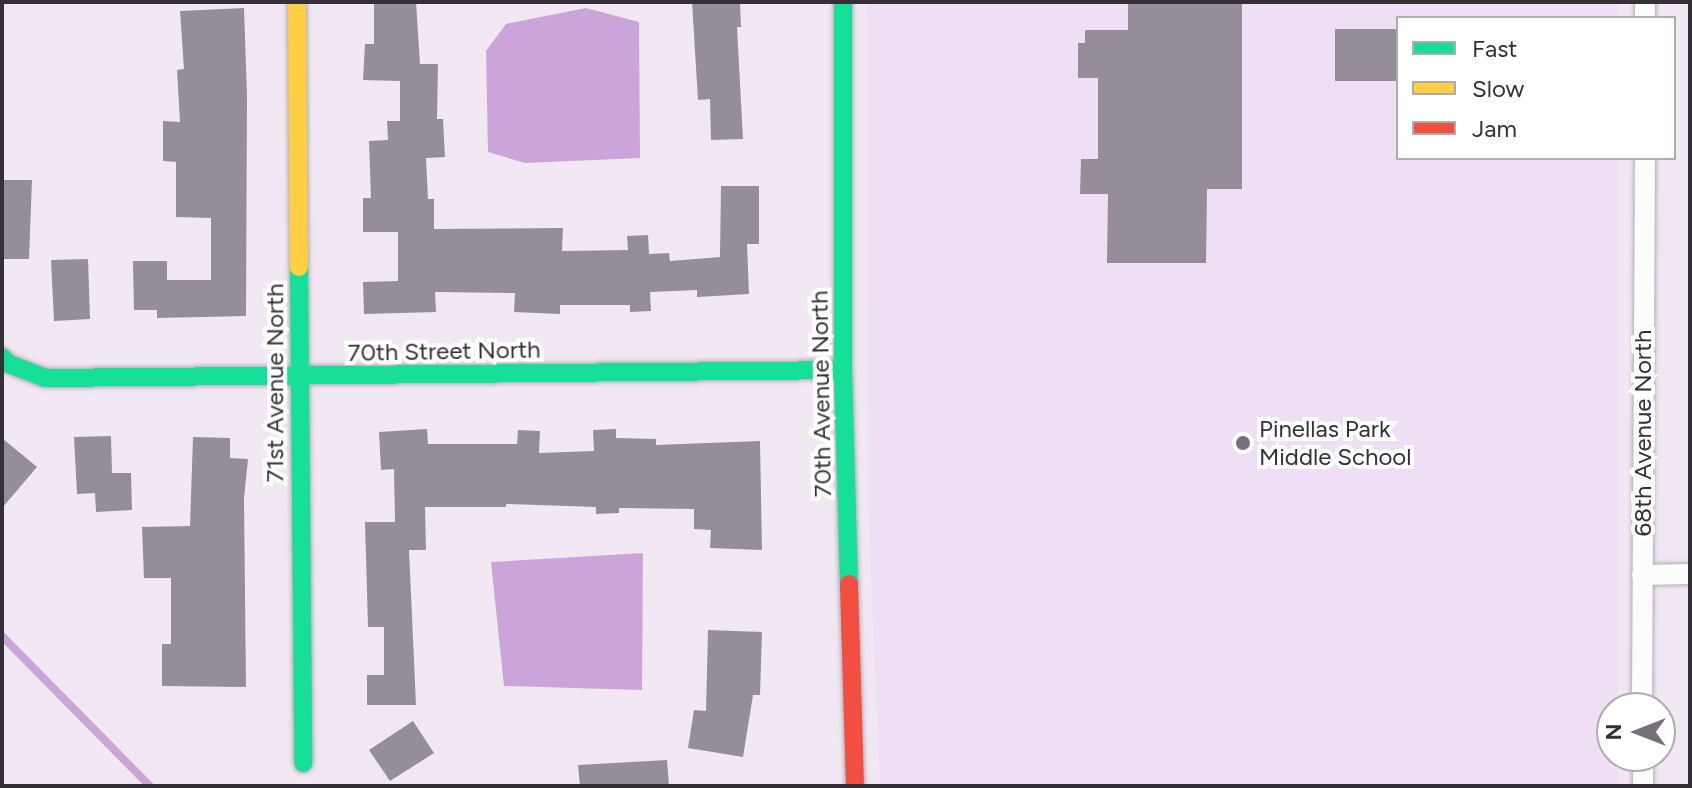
<!DOCTYPE html>
<html>
<head>
<meta charset="utf-8">
<style>
	body { margin:0 }
	#map { position:relative; width:1692px; height:788px; overflow:hidden; background:#f1e8f4; font-family:Figtree,sans-serif }
	div>[style] { position:absolute }
	.built>* { inset:0; background:#efdff5 }
	.water>* { inset:0; background:#cba5d9 }
	.stream>* { height:8px; margin:-4px; padding:0 4px; transform-origin:4px; border-radius:4px; background:#cba5d9 }
	.building>* { inset:0; background:#958e98 }
	.roads { filter:drop-shadow(0 0 2px #b3adb6) drop-shadow(0 0 2px #b3adb6) }
	.street>* { height:20px; margin:-10px; padding:0 10px; transform-origin:10px; border-radius:10px; background:#fdfcfd }
	.fast>* { height:18px; margin:-9px; padding:0 9px; transform-origin:9px; border-radius:9px; background:#16e098 }
	.slow>* { height:18px; margin:-9px; padding:0 9px; transform-origin:9px; border-radius:9px; background:#ffcf43 }
	.jam>* { height:18px; margin:-9px; padding:0 9px; transform-origin:9px; border-radius:9px; background:#f24e42 }
	.dots>* { width:22px; height:22px; translate:-50% -50%; box-sizing:border-box; border:4px solid #fff; border-radius:50% }
	span { translate:-50% -50%; white-space:nowrap; text-align:center; line-height:1.15; -webkit-text-stroke:8px #fff; paint-order:stroke }
	.street-label { font-size:24px; color:#352f38 }
	.poi-label { font-size:24px; color:#352f38 }
	.left { translate:0 -50%; text-align:left }
	.frame { position:absolute; inset:0; border:4px solid #352f38; pointer-events:none }
	.legend { position:absolute; left:1396px; top:16px; width:280px; height:144px; box-sizing:border-box; background:#fff; border:2px solid #aeacaf; margin:0; padding:10px 14px; list-style:none; font-size:24px; color:#352f38 }
	.legend li { display:flex; align-items:center; gap:16px; height:40px }
	.legend b { width:40px; border:2px solid #aeacaf }
	.north { position:absolute; left:1596px; top:692px; width:80px; height:80px; box-sizing:border-box; background:#fff; border:2px solid #aeacaf; border-radius:50%; rotate:270deg; font-size:22px; font-weight:700; line-height:32px; text-align:center; color:#352f38 }
	.north::after { content:''; display:block; margin:auto; width:28px; height:36px; background:#77707a; clip-path:polygon(50% 0,100% 100%,50% 72%,0 100%) }
</style>
</head>
<body>
<div id="map">
	<div class="built">
		<div style="clip-path:polygon(867px 2px,1618px 2px,1618px 18px,1398px 18px,1398px 158px,1618px 158px,1618px 708px,1612px 708px,1612px 756px,1618px 756px,1618px 786px,880px 786px,869px 529px)"></div>
	</div>
	<div class="water">
		<div style="clip-path:polygon(586px 8px,639px 22px,640px 158px,525px 163px,488px 152px,486px 51px,506px 24px)"></div>
		<div style="clip-path:polygon(643px 553px,642px 690px,504px 686px,491px 562px)"></div>
	</div>
	<div class="stream">
		<div style="left:2px;top:636px;width:211px;rotate:45.4deg"></div>
	</div>
	<div class="building">
		<div style="clip-path:polygon(374px 2px,416px 2px,420px 64px,438px 64px,437px 119px,443px 119px,445px 157px,426px 158px,428px 199px,434px 199px,434px 229px,563px 228px,562px 251px,628px 250px,627px 236px,648px 235px,649px 254px,669px 253px,670px 261px,720px 257px,721px 186px,759px 186px,759px 244px,747px 244px,749px 294px,697px 297px,697px 290px,650px 292px,651px 311px,630px 312px,630px 305px,560px 305px,560px 314px,514px 312px,515px 293px,435px 292px,436px 312px,364px 314px,363px 282px,398px 281px,398px 232px,363px 232px,363px 198px,371px 198px,369px 141px,388px 140px,387px 121px,400px 121px,400px 81px,363px 80px,365px 44px,374px 44px)"></div>
		<div style="clip-path:polygon(692px 2px,740px 2px,741px 27px,737px 27px,743px 139px,711px 140px,710px 99px,698px 100px)"></div>
		<div style="clip-path:polygon(1128px 2px,1242px 2px,1242px 189px,1207px 189px,1206px 263px,1107px 263px,1108px 194px,1080px 194px,1081px 159px,1098px 159px,1098px 78px,1078px 78px,1078px 43px,1085px 43px,1085px 30px,1128px 30px)"></div>
		<div style="clip-path:polygon(244px 8px,247px 95px,246px 316px,157px 318px,157px 310px,134px 310px,133px 261px,167px 261px,167px 280px,211px 280px,211px 218px,176px 217px,176px 162px,163px 161px,163px 121px,180px 122px,177px 70px,184px 69px,180px 11px)"></div>
		<div style="clip-path:polygon(1335px 29px,1398px 29px,1398px 81px,1335px 81px)"></div>
		<div style="clip-path:polygon(2px 180px,32px 180px,29px 259px,2px 259px)"></div>
		<div style="clip-path:polygon(88px 259px,90px 319px,54px 321px,51px 260px)"></div>
		<div style="clip-path:polygon(427px 429px,428px 444px,517px 444px,518px 430px,540px 431px,539px 453px,594px 451px,593px 430px,616px 429px,616px 438px,656px 439px,656px 445px,760px 441px,762px 550px,710px 548px,711px 530px,694px 529px,694px 509px,619px 508px,619px 513px,596px 514px,596px 507px,506px 504px,506px 507px,425px 507px,426px 550px,409px 550px,416px 705px,367px 705px,367px 675px,384px 675px,384px 627px,368px 627px,365px 522px,395px 522px,394px 469px,381px 470px,379px 432px)"></div>
		<div style="clip-path:polygon(111px 436px,112px 473px,131px 473px,132px 510px,96px 512px,95px 493px,77px 494px,74px 437px)"></div>
		<div style="clip-path:polygon(193px 437px,230px 438px,230px 458px,248px 459px,244px 498px,246px 687px,162px 686px,162px 644px,171px 644px,171px 578px,144px 578px,142px 527px,190px 526px)"></div>
		<div style="clip-path:polygon(2px 438px,37px 467px,2px 508px)"></div>
		<div style="clip-path:polygon(708px 630px,762px 632px,760px 695px,753px 695px,743px 757px,688px 748px,694px 710px,706px 711px)"></div>
		<div style="clip-path:polygon(413px 721px,434px 753px,390px 781px,369px 750px)"></div>
		<div style="clip-path:polygon(667px 760px,669px 786px,580px 786px,578px 765px)"></div>
	</div>
	<div class="roads">
		<div class="street">
			<div style="left:1645px;top:2px;width:16px;rotate:90deg"></div>
			<div style="left:1642px;top:575px;width:48px;rotate:-1.2deg"></div>
			<div style="left:1642px;top:708px;width:550px;rotate:-89.69deg"></div>
			<div style="left:1643px;top:756px;width:30px;rotate:90deg"></div>
		</div>
		<div class="fast">
			<div style="left:843px;top:2px;width:368px;rotate:90deg"></div>
			<div style="left:843px;top:370px;width:214px;rotate:88.4deg"></div>
			<div style="left:299px;top:267px;width:496px;rotate:89.5deg"></div>
			<div style="left:2px;top:357px;width:10px;rotate:45deg"></div>
			<div style="left:9px;top:364px;width:39px;rotate:21deg"></div>
			<div style="left:45px;top:378px;width:798px;rotate:-0.57deg"></div>
		</div>
		<div class="slow">
			<div style="left:297px;top:2px;width:265px;rotate:89.6deg"></div>
		</div>
		<div class="jam">
			<div style="left:849px;top:584px;width:202px;rotate:88.3deg"></div>
		</div>
	</div>
	<div class="dots">
		<div style="left:1243px;top:443px;background:#77707a"></div>
	</div>
	<div class="street-label">
		<span style="left:444px;top:351px;rotate:-1deg">70th Street North</span>
		<span style="left:275px;top:383px;rotate:-90deg">71st Avenue North</span>
		<span style="left:821px;top:394px;rotate:-91deg">70th Avenue North</span>
		<span style="left:1643px;top:433px;rotate:-90deg">68th Avenue North</span>
	</div>
	<div class="poi-label">
		<span class="left" style="left:1259px;top:443px">Pinellas Park<br>Middle School</span>
	</div>
	<div class="frame"></div>
	<ul class="legend">
	<li><b style="height:10px;background:#16e098"></b>Fast</li>
	<li><b style="height:10px;background:#ffcf43"></b>Slow</li>
	<li><b style="height:10px;background:#f24e42"></b>Jam</li>
	</ul>
	<div class="north">N</div>
</div>
</body>
</html>
